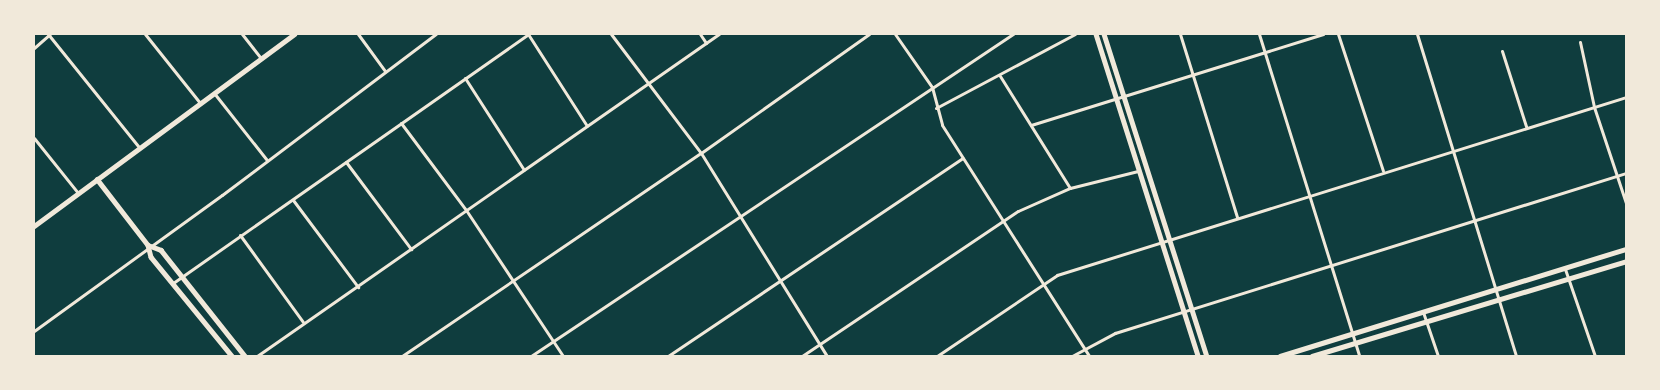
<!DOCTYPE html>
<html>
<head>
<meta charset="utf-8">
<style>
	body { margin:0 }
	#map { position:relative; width:1660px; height:390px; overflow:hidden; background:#0f3d3e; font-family:Bitter,serif }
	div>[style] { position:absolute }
	.minor>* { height:3px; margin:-1.5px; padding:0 1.5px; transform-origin:1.5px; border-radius:1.5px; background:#f1e9da }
	.tertiary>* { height:4.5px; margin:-2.25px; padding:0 2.25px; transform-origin:2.25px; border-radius:2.25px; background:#f1e9da }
	.secondary>* { height:4.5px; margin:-2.25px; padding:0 2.25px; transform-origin:2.25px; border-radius:2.25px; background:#f1e9da }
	span { translate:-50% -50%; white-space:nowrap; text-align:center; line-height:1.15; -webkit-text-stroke:5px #f1e9da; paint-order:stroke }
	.frame { position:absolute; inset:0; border:35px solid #f1e9da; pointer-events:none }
</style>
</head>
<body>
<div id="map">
	<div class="minor">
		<div style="left:48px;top:34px;width:145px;rotate:51.2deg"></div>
		<div style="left:145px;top:34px;width:88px;rotate:51.4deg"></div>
		<div style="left:242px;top:34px;width:31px;rotate:52deg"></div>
		<div style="left:358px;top:34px;width:46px;rotate:53.9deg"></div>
		<div style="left:528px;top:34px;width:109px;rotate:57.3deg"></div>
		<div style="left:611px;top:34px;width:149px;rotate:52.9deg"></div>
		<div style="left:701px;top:153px;width:239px;rotate:58.2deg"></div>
		<div style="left:700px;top:34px;width:11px;rotate:56deg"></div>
		<div style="left:895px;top:34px;width:65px;rotate:55.1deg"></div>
		<div style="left:932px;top:87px;width:39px;rotate:75deg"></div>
		<div style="left:942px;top:125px;width:274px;rotate:57.5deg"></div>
		<div style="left:1180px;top:34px;width:192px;rotate:72.7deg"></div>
		<div style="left:1259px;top:34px;width:337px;rotate:72.7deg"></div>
		<div style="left:1338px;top:34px;width:144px;rotate:71.8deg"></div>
		<div style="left:1417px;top:34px;width:337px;rotate:72.9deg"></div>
		<div style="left:1580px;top:42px;width:66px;rotate:77.8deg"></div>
		<div style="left:1594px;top:107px;width:101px;rotate:71.6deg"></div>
		<div style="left:34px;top:48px;width:21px;rotate:-41deg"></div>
		<div style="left:1502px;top:51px;width:79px;rotate:72.3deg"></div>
		<div style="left:1000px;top:76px;width:132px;rotate:58deg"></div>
		<div style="left:465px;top:78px;width:109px;rotate:57.3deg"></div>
		<div style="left:214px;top:93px;width:85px;rotate:51.7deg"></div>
		<div style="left:936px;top:108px;width:157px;rotate:-28deg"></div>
		<div style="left:401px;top:123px;width:109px;rotate:53.2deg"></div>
		<div style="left:466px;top:210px;width:175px;rotate:56.4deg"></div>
		<div style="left:1031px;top:125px;width:306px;rotate:-17.3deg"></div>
		<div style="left:34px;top:138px;width:70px;rotate:51.3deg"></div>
		<div style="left:346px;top:162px;width:109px;rotate:53.2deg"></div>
		<div style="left:293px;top:200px;width:109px;rotate:53.2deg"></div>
		<div style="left:240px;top:235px;width:107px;rotate:54.1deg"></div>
		<div style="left:1565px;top:269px;width:92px;rotate:71deg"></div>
		<div style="left:173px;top:283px;width:434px;rotate:-35deg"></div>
		<div style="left:1423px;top:312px;width:46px;rotate:71.2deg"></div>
		<div style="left:34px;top:331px;width:232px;rotate:-35.9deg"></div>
		<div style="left:222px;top:195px;width:268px;rotate:-37deg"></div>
		<div style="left:257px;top:356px;width:563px;rotate:-34.88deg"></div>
		<div style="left:402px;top:356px;width:361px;rotate:-34.2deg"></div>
		<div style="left:701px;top:153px;width:206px;rotate:-35.3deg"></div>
		<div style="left:531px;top:356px;width:580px;rotate:-33.74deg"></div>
		<div style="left:668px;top:356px;width:355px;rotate:-33.9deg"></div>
		<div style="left:802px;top:356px;width:260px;rotate:-33.9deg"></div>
		<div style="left:1018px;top:211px;width:57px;rotate:-23.9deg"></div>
		<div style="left:1070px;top:188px;width:70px;rotate:-14deg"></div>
		<div style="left:937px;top:356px;width:145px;rotate:-34deg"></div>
		<div style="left:1057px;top:275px;width:596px;rotate:-17.37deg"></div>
		<div style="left:1072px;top:356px;width:49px;rotate:-28.1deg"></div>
		<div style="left:1115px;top:333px;width:535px;rotate:-17.39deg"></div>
	</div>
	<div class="tertiary">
		<div style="left:97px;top:179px;width:83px;rotate:52.3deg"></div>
		<div style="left:148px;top:245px;width:12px;rotate:76deg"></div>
		<div style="left:151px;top:257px;width:128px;rotate:50.7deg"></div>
		<div style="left:34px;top:226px;width:323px;rotate:-36.4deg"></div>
		<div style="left:148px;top:245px;width:14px;rotate:21deg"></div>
		<div style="left:161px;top:250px;width:135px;rotate:51.6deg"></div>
		<div style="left:1280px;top:356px;width:362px;rotate:-17.2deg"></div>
		<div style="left:1312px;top:356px;width:328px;rotate:-16.8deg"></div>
	</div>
	<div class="secondary">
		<div style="left:1096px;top:34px;width:338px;rotate:72.4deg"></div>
		<div style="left:1104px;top:34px;width:338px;rotate:72.3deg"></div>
	</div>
	<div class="frame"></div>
</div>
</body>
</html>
